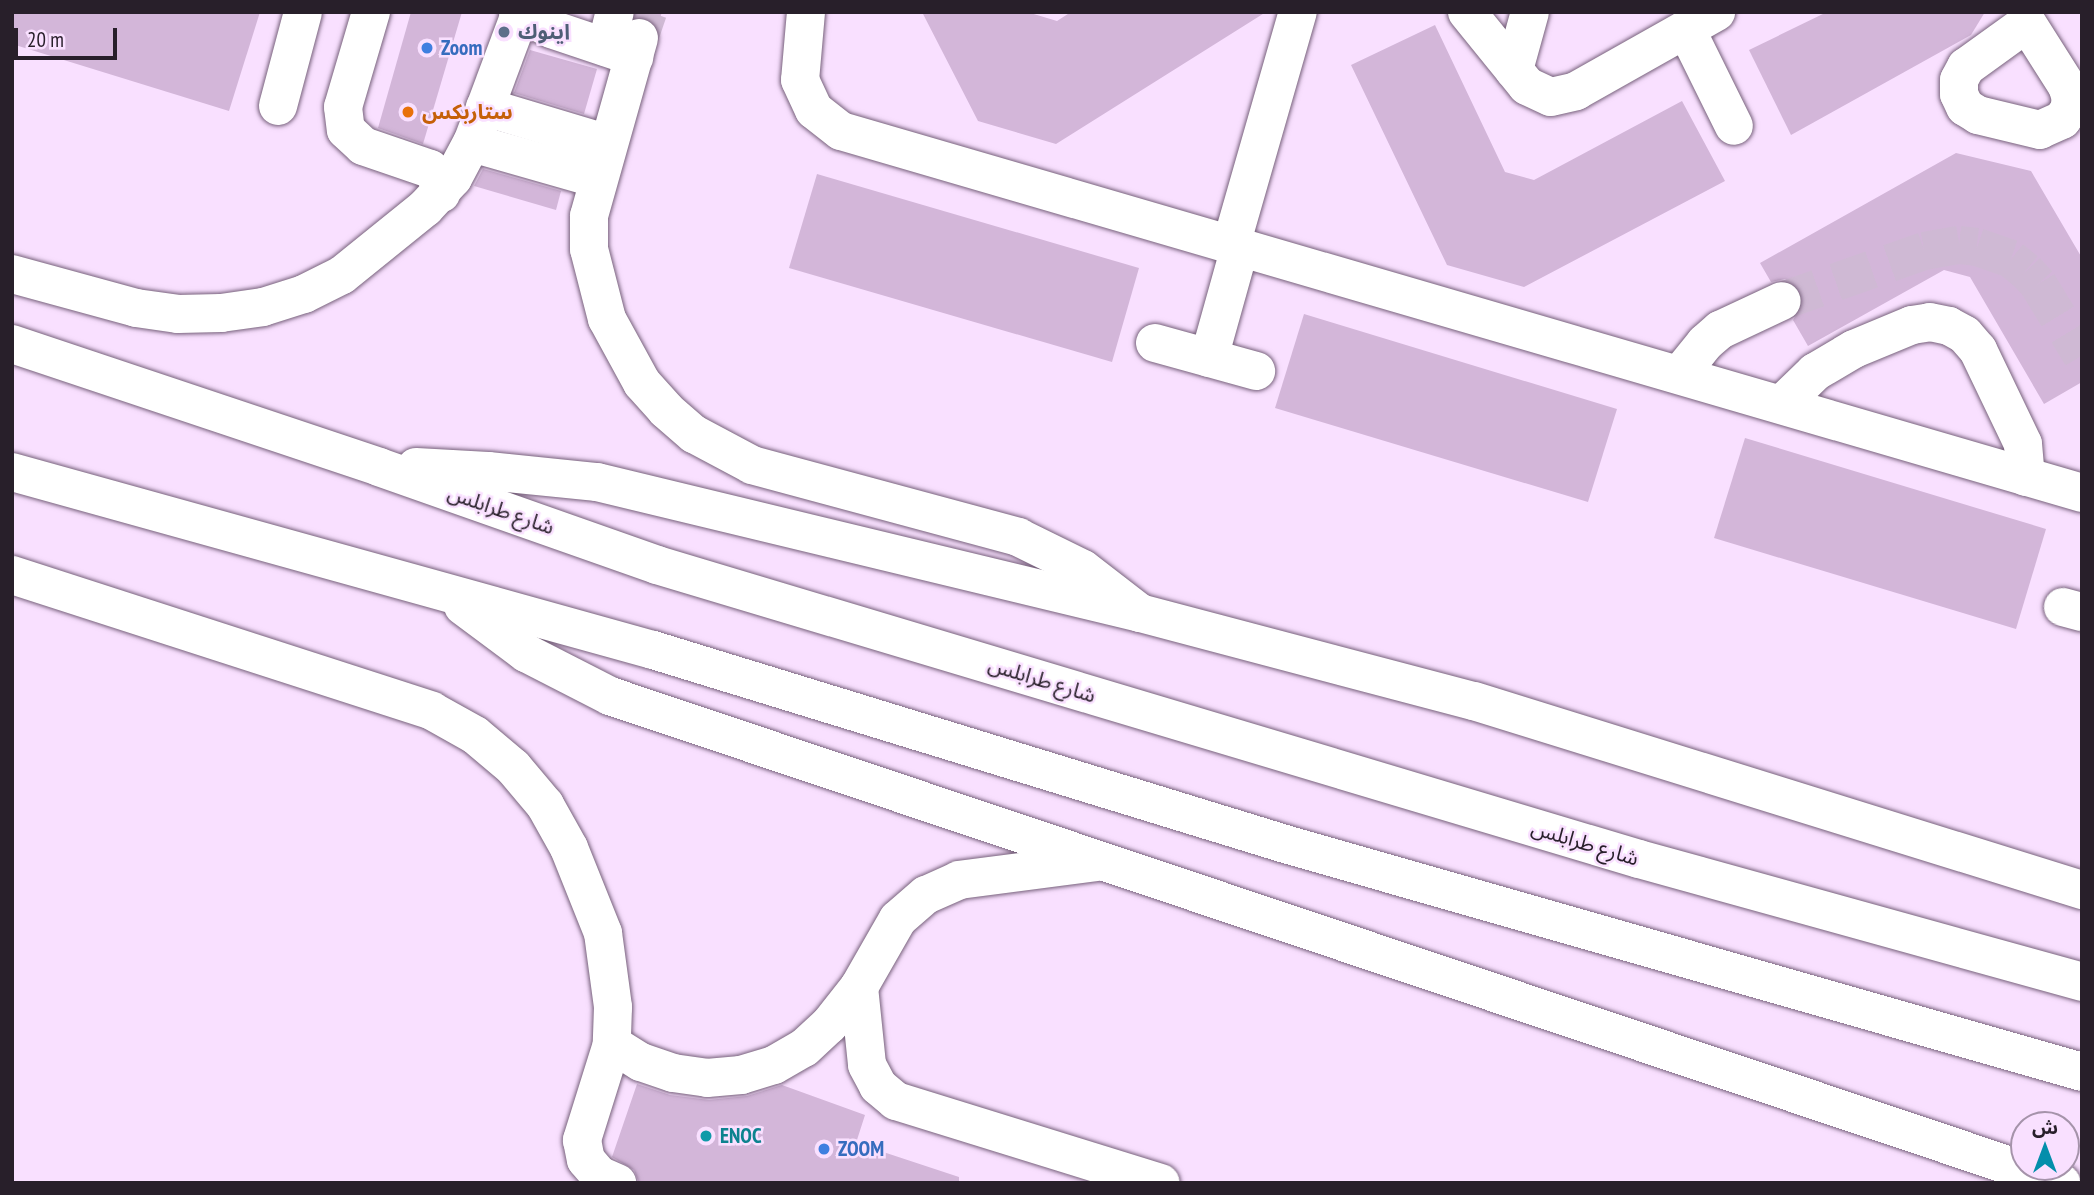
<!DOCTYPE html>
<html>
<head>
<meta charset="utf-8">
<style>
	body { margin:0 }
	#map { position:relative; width:2094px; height:1195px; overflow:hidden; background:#f9e0ff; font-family:"PT Sans Narrow","Noto Sans Arabic",sans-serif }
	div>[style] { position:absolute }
	.building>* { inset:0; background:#d3b6d9 }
	.minor-tunnel>* { height:38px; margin-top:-19px; transform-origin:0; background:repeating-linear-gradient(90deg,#cfb9d4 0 38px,transparent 0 57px) }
	.roads { filter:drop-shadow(0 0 2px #77617c) drop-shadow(0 0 2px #77617c) }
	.minor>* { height:38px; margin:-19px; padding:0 19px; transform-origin:19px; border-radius:19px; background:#fff }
	.highway>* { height:38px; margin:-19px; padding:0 19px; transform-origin:19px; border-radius:19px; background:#fff }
	.dots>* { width:19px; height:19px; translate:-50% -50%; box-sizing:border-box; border:4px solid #f9e0ff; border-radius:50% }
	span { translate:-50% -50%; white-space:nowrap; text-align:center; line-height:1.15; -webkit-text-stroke:5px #f9e0ff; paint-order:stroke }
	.service-label { font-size:21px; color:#4e5e75; font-weight:700 }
	.left { translate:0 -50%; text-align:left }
	.shop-label { font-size:21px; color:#366cbe; font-weight:700 }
	.food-label { font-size:21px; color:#c56008; font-weight:700 }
	.street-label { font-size:21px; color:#281f2a }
	.culture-label { font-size:21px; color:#0d838f; font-weight:700 }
	.frame { position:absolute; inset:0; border:14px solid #281f2a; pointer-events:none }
	.north { position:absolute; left:2010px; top:1111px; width:70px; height:70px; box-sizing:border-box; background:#f9e0ff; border:2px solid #a593aa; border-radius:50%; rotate:0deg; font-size:19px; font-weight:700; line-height:28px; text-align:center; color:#281f2a }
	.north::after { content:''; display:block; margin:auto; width:24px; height:32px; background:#038eab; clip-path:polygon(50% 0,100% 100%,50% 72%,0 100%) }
	.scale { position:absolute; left:14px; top:28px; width:103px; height:32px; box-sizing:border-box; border:4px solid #281f2a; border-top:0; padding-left:9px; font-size:21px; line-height:24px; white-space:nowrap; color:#281f2a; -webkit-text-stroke:5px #f9e0ff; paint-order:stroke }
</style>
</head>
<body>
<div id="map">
	<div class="building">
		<div style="clip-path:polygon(12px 12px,260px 12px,229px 111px,12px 44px)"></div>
		<div style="clip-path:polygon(411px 12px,462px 12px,423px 144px,378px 128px)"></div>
		<div style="clip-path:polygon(636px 12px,662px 12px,657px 27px,646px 17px,636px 17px)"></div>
		<div style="clip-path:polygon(922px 12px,1027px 12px,1057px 21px,1071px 12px,1266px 12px,1056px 144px,978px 121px)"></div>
		<div style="clip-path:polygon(1827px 12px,1985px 12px,1971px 35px,1791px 135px,1749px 50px)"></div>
		<div style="clip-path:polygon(1435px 25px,1505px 172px,1534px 180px,1682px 101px,1725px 181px,1524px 287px,1447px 265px,1351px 65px)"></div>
		<div style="clip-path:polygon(530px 50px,597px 69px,584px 114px,514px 93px)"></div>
		<div style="clip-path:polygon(1956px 153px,2031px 171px,2082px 258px,2082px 382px,2044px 404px,1970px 277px,1944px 270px,1808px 346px,1793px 320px,1804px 304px,1801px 291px,1794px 283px,1785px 279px,1771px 282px,1760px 263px)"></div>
		<div style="clip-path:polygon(483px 169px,561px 191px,556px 210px,474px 186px)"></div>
		<div style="clip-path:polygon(817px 174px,1139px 268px,1112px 362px,789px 268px)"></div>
		<div style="clip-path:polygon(1304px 314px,1617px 409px,1588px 502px,1275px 408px)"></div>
		<div style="clip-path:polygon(1745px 438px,2046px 529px,2016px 629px,1714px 538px)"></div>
		<div style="clip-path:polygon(637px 1084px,670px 1095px,709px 1100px,747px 1096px,782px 1085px,865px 1115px,856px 1143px,959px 1177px,959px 1183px,639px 1183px,634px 1170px,612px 1157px)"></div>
	</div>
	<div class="minor-tunnel">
		<div style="left:639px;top:38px;width:28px;rotate:-71deg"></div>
		<div style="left:1782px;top:301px;width:151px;rotate:-19.4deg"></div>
		<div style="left:1924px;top:251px;width:36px;rotate:-10deg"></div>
		<div style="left:1959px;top:245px;width:18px;rotate:6deg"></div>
		<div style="left:1977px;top:247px;width:36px;rotate:19deg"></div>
		<div style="left:2011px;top:259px;width:19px;rotate:39deg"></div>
		<div style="left:2026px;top:271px;width:18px;rotate:47deg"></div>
		<div style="left:2038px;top:284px;width:84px;rotate:58.6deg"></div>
	</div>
	<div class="roads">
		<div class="minor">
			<div style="left:371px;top:12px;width:99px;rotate:106.4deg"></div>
			<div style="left:343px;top:107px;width:23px;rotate:83deg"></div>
			<div style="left:346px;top:130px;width:23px;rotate:43deg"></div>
			<div style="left:363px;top:146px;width:71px;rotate:18.9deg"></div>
			<div style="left:430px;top:169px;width:8px;rotate:45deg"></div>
			<div style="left:436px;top:175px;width:19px;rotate:74deg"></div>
			<div style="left:518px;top:12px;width:37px;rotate:27deg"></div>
			<div style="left:551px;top:29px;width:88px;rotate:18.6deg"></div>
			<div style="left:806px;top:12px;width:68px;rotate:95deg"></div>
			<div style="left:800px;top:80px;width:33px;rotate:65deg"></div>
			<div style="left:814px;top:110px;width:34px;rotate:38deg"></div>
			<div style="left:841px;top:131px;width:1293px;rotate:16.26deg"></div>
			<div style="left:1467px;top:12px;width:95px;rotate:51deg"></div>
			<div style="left:1527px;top:86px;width:26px;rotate:25deg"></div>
			<div style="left:1551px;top:97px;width:26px;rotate:-13deg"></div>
			<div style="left:1576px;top:91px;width:161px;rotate:-29.4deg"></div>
			<div style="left:2027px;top:23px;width:75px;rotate:57.6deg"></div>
			<div style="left:2067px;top:86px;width:13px;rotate:72deg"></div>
			<div style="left:2071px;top:98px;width:12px;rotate:99deg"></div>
			<div style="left:2069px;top:110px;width:12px;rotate:125deg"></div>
			<div style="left:2062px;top:120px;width:24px;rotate:156deg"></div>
			<div style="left:2040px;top:130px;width:64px;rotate:-166.4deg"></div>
			<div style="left:1978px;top:115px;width:15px;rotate:-148deg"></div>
			<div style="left:1965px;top:107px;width:14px;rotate:-115deg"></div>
			<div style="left:1959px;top:94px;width:14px;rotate:-90deg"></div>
			<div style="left:1959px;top:80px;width:15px;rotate:-62deg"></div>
			<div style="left:1966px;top:67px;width:75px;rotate:-35.8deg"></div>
			<div style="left:1686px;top:29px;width:108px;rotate:63.7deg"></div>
			<div style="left:639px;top:38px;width:185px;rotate:105.7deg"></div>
			<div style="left:589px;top:216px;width:33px;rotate:90deg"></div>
			<div style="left:589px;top:249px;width:72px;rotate:75.6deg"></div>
			<div style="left:607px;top:319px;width:73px;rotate:61.3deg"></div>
			<div style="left:642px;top:383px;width:36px;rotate:48deg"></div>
			<div style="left:666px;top:410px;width:37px;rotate:41deg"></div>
			<div style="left:694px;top:434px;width:66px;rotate:28.1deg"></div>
			<div style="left:752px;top:465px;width:276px;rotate:15.1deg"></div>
			<div style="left:1018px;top:537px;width:72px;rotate:26.2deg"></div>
			<div style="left:1083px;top:569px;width:72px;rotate:37.7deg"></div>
			<div style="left:606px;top:47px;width:36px;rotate:-76deg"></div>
			<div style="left:1514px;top:70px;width:60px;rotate:-74.6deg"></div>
			<div style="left:278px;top:106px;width:97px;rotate:-75.1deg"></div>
			<div style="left:485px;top:107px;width:128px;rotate:16.7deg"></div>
			<div style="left:472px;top:143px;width:131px;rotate:15.9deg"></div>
			<div style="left:1231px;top:245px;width:242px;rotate:-74deg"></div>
			<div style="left:12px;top:274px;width:129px;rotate:15.3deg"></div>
			<div style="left:136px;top:308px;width:42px;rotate:8.1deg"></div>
			<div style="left:178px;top:314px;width:43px;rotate:-1.3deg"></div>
			<div style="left:221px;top:313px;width:42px;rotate:-8.1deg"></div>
			<div style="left:263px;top:307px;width:43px;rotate:-17.6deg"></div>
			<div style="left:304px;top:294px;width:42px;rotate:-26.6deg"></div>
			<div style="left:342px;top:275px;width:107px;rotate:-38.9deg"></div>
			<div style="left:425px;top:208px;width:41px;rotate:-47deg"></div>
			<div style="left:453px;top:178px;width:40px;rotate:-62deg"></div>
			<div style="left:472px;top:143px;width:138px;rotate:-69.6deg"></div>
			<div style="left:1155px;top:343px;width:105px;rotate:15.5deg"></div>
			<div style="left:1209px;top:358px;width:115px;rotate:-74.4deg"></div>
			<div style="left:1680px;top:374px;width:40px;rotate:-51deg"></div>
			<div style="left:1705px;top:343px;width:20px;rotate:-41deg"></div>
			<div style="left:1720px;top:330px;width:68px;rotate:-25.1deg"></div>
			<div style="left:1782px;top:404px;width:46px;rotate:-44.1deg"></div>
			<div style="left:1815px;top:372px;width:45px;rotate:-30.5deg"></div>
			<div style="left:1854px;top:349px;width:63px;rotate:-22.5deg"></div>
			<div style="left:1912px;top:325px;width:18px;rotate:-9deg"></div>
			<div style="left:1930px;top:322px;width:19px;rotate:12deg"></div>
			<div style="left:1949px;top:326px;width:18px;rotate:29deg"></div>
			<div style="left:1965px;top:335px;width:20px;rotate:49deg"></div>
			<div style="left:1978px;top:350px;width:104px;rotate:64.4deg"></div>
			<div style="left:2023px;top:444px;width:33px;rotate:85deg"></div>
			<div style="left:12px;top:575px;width:441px;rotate:17.9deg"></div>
			<div style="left:432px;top:711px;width:49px;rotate:29.2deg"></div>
			<div style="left:475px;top:735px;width:50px;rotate:40.1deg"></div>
			<div style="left:513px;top:767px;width:50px;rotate:49.9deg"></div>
			<div style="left:545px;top:805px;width:49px;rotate:60.8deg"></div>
			<div style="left:569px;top:848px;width:92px;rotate:68.2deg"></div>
			<div style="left:603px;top:933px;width:75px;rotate:82.3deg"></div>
			<div style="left:613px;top:1007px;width:37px;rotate:92deg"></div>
			<div style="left:612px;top:1044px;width:101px;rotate:107.4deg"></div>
			<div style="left:582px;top:1140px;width:20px;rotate:79deg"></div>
			<div style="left:586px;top:1160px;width:20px;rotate:49deg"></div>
			<div style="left:599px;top:1175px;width:20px;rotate:24deg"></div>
			<div style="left:2063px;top:607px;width:20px;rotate:15deg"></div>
			<div style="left:859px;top:987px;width:78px;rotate:84.1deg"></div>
			<div style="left:867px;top:1065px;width:24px;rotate:62deg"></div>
			<div style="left:878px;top:1086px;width:23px;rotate:40deg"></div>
			<div style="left:896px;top:1101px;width:277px;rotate:17.2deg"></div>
			<div style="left:612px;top:1044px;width:34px;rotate:32deg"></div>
			<div style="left:641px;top:1062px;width:34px;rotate:19deg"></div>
			<div style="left:673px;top:1073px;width:34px;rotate:8deg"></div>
			<div style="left:707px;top:1078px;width:34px;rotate:-5deg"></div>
			<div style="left:741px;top:1075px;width:34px;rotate:-17deg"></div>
			<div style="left:774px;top:1065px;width:34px;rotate:-30deg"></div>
			<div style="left:804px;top:1048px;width:34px;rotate:-43deg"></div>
			<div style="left:829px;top:1025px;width:48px;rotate:-51.7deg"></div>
			<div style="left:859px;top:987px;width:78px;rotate:-60.2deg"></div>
			<div style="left:898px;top:919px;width:37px;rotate:-41deg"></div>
			<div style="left:926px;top:895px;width:36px;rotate:-24deg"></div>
			<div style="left:959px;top:880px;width:140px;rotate:-7.4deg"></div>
		</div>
		<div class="highway">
			<div style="left:12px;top:344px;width:387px;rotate:18.5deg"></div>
			<div style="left:379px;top:467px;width:295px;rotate:19.4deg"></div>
			<div style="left:657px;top:565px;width:1025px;rotate:16.67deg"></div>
			<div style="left:1639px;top:859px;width:460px;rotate:15.5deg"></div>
			<div style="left:416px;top:467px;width:72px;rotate:3.2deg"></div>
			<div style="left:488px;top:471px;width:110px;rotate:5.8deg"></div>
			<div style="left:597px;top:482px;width:559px;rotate:13.56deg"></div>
			<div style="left:1140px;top:613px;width:345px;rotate:14.8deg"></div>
			<div style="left:1474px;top:701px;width:637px;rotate:17.27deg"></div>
			<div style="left:12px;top:472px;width:665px;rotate:15.52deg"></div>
			<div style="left:653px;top:650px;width:661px;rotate:17.06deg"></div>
			<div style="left:1285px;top:844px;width:829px;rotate:15.96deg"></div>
			<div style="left:463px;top:606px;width:79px;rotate:36.7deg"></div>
			<div style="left:526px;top:653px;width:94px;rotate:27.1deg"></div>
			<div style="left:610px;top:696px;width:1531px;rotate:18.55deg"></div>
		</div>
	</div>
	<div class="dots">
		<div style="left:504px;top:32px;background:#5c6f8a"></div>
		<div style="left:427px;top:48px;background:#3f7fe0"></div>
		<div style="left:408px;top:112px;background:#e8710a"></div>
		<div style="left:706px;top:1136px;background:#0f9aa8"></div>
		<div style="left:824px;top:1149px;background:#3f7fe0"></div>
	</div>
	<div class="service-label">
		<span class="left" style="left:518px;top:32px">اينوك</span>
	</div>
	<div class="shop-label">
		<span class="left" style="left:441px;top:48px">Zoom</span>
		<span class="left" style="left:838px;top:1149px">ZOOM</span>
	</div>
	<div class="food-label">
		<span class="left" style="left:422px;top:112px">ستاربكس</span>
	</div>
	<div class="street-label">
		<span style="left:501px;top:510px;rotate:19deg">شارع طرابلس</span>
		<span style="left:1042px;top:680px;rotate:17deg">شارع طرابلس</span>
		<span style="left:1585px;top:843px;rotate:17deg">شارع طرابلس</span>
	</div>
	<div class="culture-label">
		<span class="left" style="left:720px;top:1136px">ENOC</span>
	</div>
	<div class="frame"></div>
	<div class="north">ش</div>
	<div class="scale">20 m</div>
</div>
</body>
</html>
